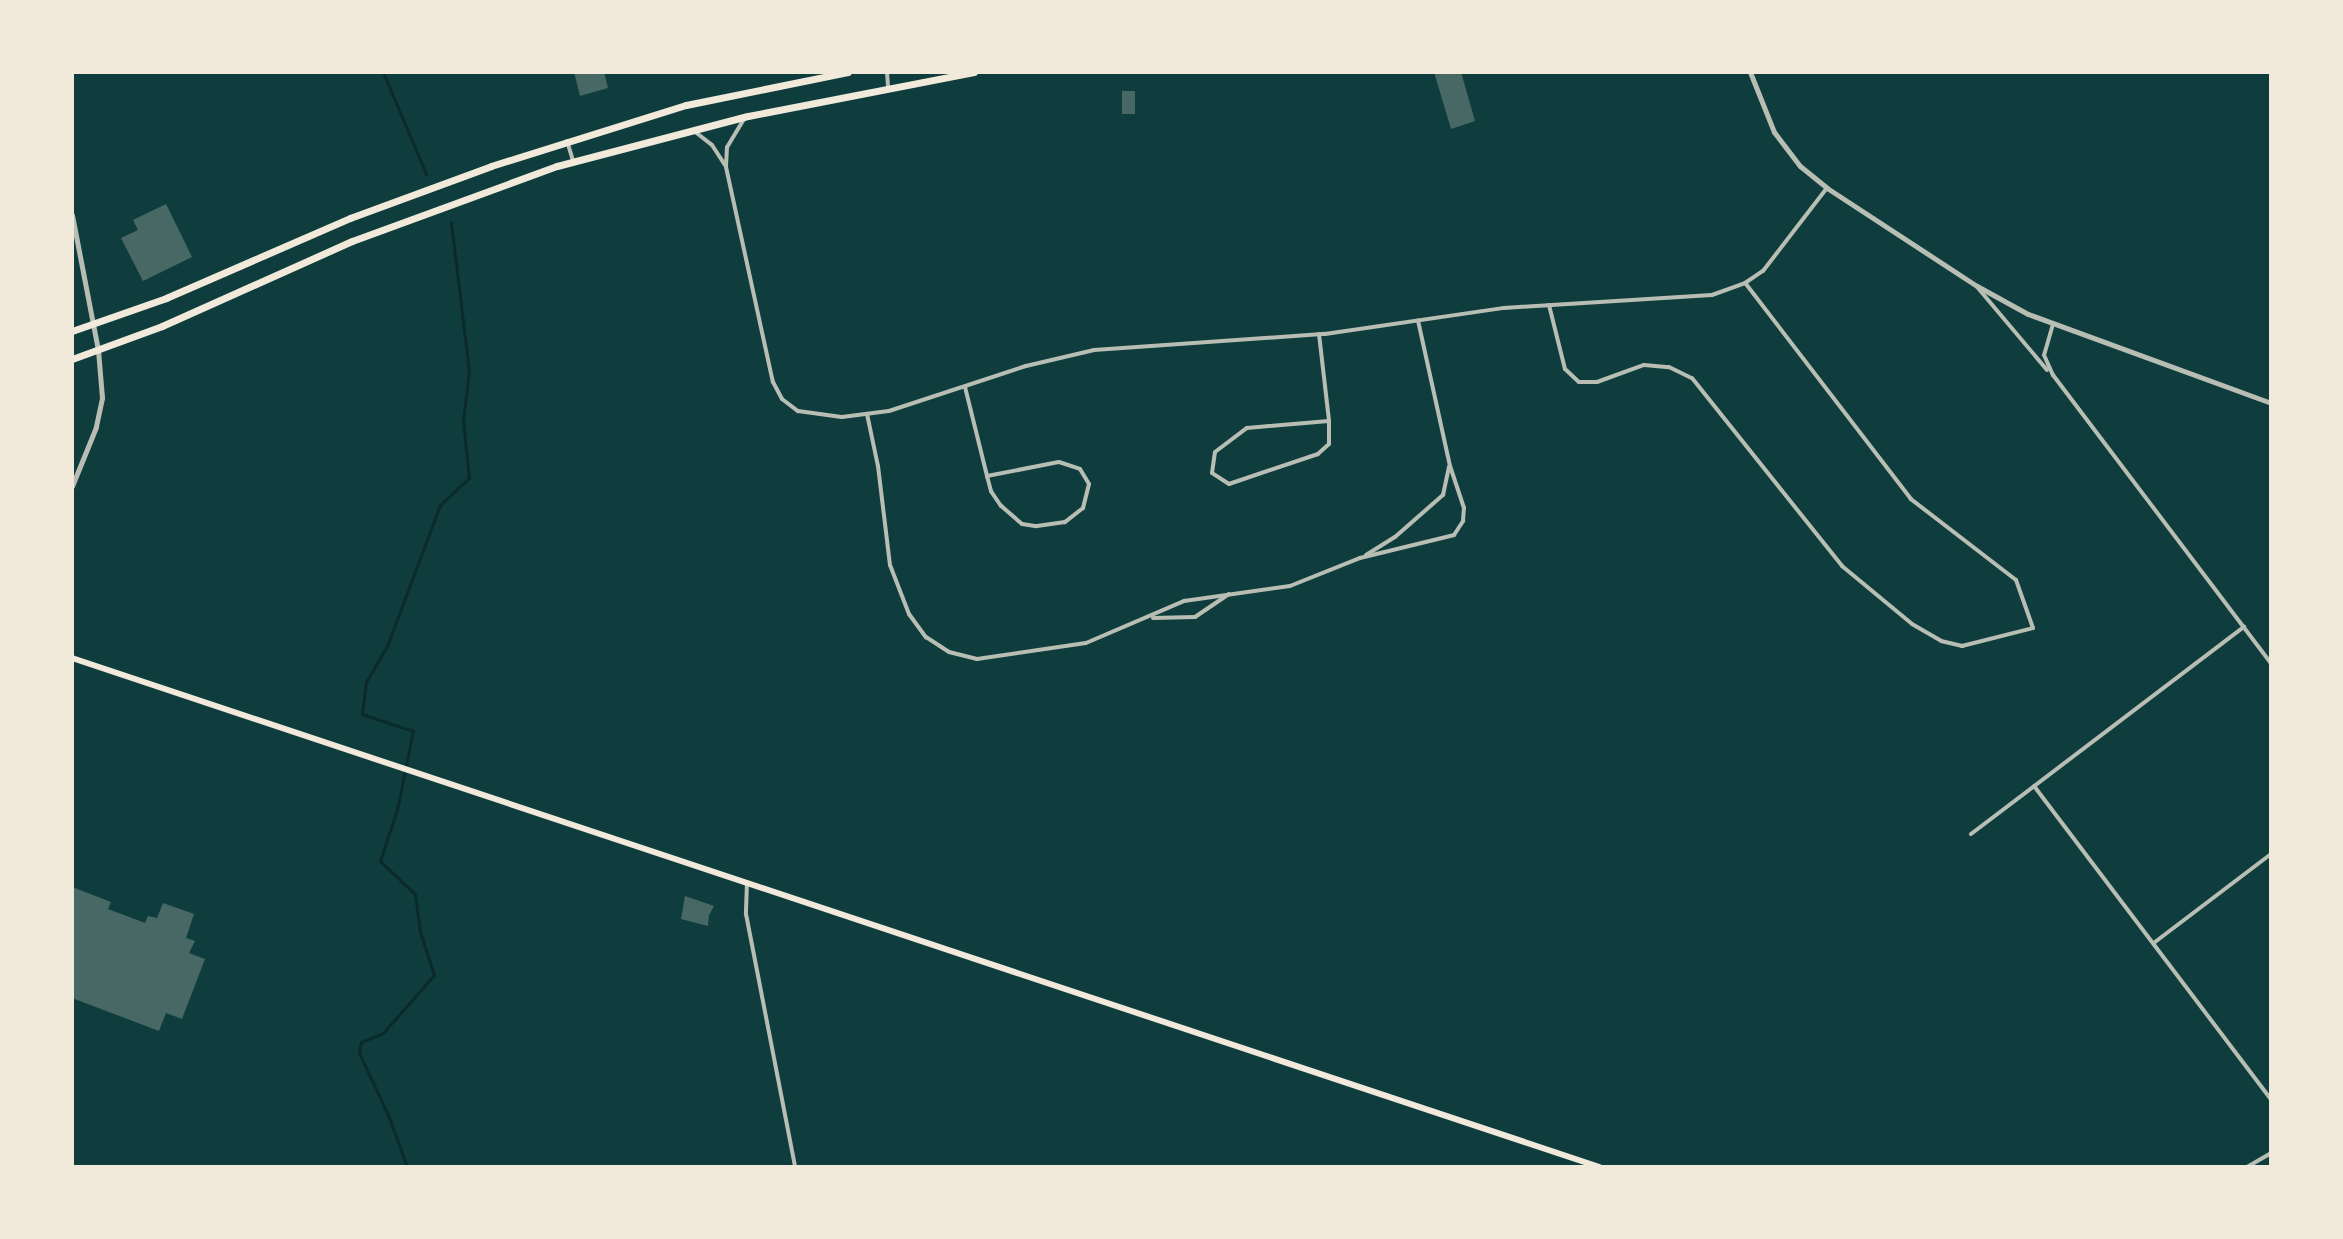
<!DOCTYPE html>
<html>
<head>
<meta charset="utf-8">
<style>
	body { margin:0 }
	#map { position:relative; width:2343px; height:1239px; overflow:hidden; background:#0f3d3e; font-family:"Golos Text",sans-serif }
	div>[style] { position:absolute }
	.stream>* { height:3px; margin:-1.5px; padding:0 1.5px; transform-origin:1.5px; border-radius:1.5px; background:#0a2a2b }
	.building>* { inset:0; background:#486865 }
	.minor>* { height:4px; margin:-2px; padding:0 2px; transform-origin:2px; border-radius:2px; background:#b8beb3 }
	.tertiary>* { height:5px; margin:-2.5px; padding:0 2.5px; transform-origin:2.5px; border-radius:2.5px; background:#b8beb3 }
	.primary>* { height:6px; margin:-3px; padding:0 3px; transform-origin:3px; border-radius:3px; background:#f1e9da }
	.trunk>* { height:7px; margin:-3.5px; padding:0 3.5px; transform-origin:3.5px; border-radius:3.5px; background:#f1e9da }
	span { translate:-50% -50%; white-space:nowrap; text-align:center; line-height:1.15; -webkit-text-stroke:7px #f1e9da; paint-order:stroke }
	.frame { position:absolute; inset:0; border:74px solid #f1e9da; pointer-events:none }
</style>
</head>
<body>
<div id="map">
	<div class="stream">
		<div style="left:383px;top:72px;width:111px;rotate:67.1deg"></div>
		<div style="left:407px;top:1167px;width:53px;rotate:-109.8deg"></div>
		<div style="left:389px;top:1117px;width:71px;rotate:-115.1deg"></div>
		<div style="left:359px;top:1053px;width:11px;rotate:-80deg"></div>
		<div style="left:361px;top:1042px;width:24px;rotate:-22deg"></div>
		<div style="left:383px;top:1033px;width:77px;rotate:-48.7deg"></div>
		<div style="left:434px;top:975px;width:46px;rotate:-107.7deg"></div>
		<div style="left:420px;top:931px;width:37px;rotate:-98deg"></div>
		<div style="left:415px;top:894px;width:48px;rotate:-136.7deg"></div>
		<div style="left:380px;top:861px;width:54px;rotate:-71.6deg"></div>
		<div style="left:397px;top:810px;width:81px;rotate:-78.6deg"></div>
		<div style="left:413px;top:731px;width:54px;rotate:-161.6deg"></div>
		<div style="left:362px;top:714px;width:32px;rotate:-83deg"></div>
		<div style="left:366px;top:682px;width:42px;rotate:-59.7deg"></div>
		<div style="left:387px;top:646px;width:151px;rotate:-69.4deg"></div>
		<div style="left:440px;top:505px;width:40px;rotate:-43deg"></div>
		<div style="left:469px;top:478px;width:57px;rotate:-96deg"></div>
		<div style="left:463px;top:421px;width:50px;rotate:-83.2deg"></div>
		<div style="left:469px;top:371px;width:150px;rotate:-96.9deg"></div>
	</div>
	<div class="building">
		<div style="clip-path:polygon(574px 72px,604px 72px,608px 88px,580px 96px)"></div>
		<div style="clip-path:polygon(1434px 72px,1461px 72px,1475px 121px,1451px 129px)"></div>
		<div style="clip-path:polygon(1122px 91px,1135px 91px,1135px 114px,1122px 114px)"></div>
		<div style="clip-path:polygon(166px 204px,192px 257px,143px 281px,121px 238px,138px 230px,133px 220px)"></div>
		<div style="clip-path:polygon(72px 887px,111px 902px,108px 909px,145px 923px,148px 916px,157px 918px,163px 903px,194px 914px,186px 938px,195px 941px,189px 953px,205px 959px,182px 1019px,166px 1013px,159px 1031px,72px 998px)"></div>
		<div style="clip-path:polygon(685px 896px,714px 906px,709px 915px,708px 926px,681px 919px)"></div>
	</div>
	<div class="minor">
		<div style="left:887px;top:72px;width:14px;rotate:86deg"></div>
		<div style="left:744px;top:119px;width:33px;rotate:121deg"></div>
		<div style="left:727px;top:147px;width:20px;rotate:93deg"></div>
		<div style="left:726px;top:167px;width:220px;rotate:77.7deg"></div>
		<div style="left:773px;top:382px;width:19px;rotate:62deg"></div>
		<div style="left:782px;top:399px;width:20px;rotate:37deg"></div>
		<div style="left:798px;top:411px;width:44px;rotate:7.8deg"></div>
		<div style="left:842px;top:417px;width:47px;rotate:-7.3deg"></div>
		<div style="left:889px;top:411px;width:144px;rotate:-18.2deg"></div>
		<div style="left:1026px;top:366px;width:70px;rotate:-13.2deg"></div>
		<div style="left:1094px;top:350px;width:232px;rotate:-4deg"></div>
		<div style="left:1325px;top:334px;width:181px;rotate:-8.3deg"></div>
		<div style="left:1504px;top:308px;width:208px;rotate:-3.6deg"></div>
		<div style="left:1712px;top:295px;width:35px;rotate:-20deg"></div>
		<div style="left:1745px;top:283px;width:22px;rotate:-34deg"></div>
		<div style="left:1763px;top:271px;width:105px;rotate:-52.4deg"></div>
		<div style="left:694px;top:131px;width:23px;rotate:38deg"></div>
		<div style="left:712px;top:145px;width:24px;rotate:57deg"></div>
		<div style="left:567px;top:141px;width:21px;rotate:73deg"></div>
		<div style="left:1978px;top:288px;width:107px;rotate:49.9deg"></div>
		<div style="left:1549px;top:305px;width:66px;rotate:76deg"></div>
		<div style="left:1565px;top:369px;width:19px;rotate:43deg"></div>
		<div style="left:1579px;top:382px;width:18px"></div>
		<div style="left:1597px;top:382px;width:50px;rotate:-19.9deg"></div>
		<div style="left:1644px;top:365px;width:25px;rotate:5deg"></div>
		<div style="left:1669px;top:367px;width:25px;rotate:26deg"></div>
		<div style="left:1692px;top:378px;width:241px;rotate:51.4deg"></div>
		<div style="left:1842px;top:566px;width:91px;rotate:39.6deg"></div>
		<div style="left:1912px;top:624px;width:34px;rotate:30deg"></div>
		<div style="left:1941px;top:641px;width:22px;rotate:13deg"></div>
		<div style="left:1962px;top:646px;width:73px;rotate:-14.2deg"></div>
		<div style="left:2033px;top:628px;width:51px;rotate:-109.5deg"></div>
		<div style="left:2016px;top:580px;width:133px;rotate:-142.4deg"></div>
		<div style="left:1911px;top:499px;width:272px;rotate:-127.5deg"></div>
		<div style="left:2053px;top:324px;width:32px;rotate:106deg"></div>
		<div style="left:2044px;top:355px;width:22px;rotate:66deg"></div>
		<div style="left:2053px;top:375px;width:361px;rotate:52.9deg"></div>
		<div style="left:1319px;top:334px;width:88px;rotate:83.4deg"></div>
		<div style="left:965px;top:387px;width:92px;rotate:76.1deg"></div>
		<div style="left:867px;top:414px;width:53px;rotate:78.1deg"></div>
		<div style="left:878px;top:466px;width:100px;rotate:83.1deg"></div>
		<div style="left:890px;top:565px;width:53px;rotate:68.8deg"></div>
		<div style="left:909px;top:614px;width:29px;rotate:54deg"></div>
		<div style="left:926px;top:637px;width:27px;rotate:33deg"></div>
		<div style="left:949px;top:652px;width:29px;rotate:14deg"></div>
		<div style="left:977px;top:659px;width:110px;rotate:-8.4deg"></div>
		<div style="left:1086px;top:643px;width:107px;rotate:-23.2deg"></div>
		<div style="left:1184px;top:601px;width:107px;rotate:-8.1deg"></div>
		<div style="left:1290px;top:586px;width:75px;rotate:-21.8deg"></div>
		<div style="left:1360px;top:558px;width:97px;rotate:-13.7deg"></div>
		<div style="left:1454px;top:535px;width:17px;rotate:-57deg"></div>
		<div style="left:1463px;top:521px;width:13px;rotate:-86deg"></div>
		<div style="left:1464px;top:508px;width:44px;rotate:-108.4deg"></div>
		<div style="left:1450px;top:466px;width:149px;rotate:-102.4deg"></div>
		<div style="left:1329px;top:421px;width:23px;rotate:90deg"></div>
		<div style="left:1329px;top:444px;width:15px;rotate:138deg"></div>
		<div style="left:1318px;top:454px;width:94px;rotate:161.4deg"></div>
		<div style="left:1229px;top:484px;width:20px;rotate:-147deg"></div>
		<div style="left:1212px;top:473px;width:21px;rotate:-82deg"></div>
		<div style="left:1215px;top:452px;width:40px;rotate:-37deg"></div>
		<div style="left:1247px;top:428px;width:82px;rotate:-4.9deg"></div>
		<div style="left:1059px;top:462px;width:22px;rotate:18deg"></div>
		<div style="left:1080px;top:469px;width:17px;rotate:59deg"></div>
		<div style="left:1089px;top:484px;width:25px;rotate:104deg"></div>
		<div style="left:1083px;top:508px;width:23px;rotate:142deg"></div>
		<div style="left:1065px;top:522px;width:30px;rotate:172deg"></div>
		<div style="left:1035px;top:526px;width:13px;rotate:-171deg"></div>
		<div style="left:1022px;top:524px;width:28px;rotate:-139deg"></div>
		<div style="left:1001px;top:506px;width:18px;rotate:-124deg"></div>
		<div style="left:991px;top:491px;width:16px;rotate:-105deg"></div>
		<div style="left:987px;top:476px;width:73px;rotate:-11deg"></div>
		<div style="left:1366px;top:555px;width:34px;rotate:-32deg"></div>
		<div style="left:1395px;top:537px;width:64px;rotate:-41.2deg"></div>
		<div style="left:1443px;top:495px;width:29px;rotate:-78deg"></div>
		<div style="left:1153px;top:618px;width:42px;rotate:-1.4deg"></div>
		<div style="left:1195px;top:617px;width:41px;rotate:-34.1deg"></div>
		<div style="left:2034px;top:786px;width:393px;rotate:52.9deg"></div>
		<div style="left:1971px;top:834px;width:343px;rotate:-37.2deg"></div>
		<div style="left:747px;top:882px;width:32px;rotate:92deg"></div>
		<div style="left:746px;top:914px;width:258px;rotate:79deg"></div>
		<div style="left:2155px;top:942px;width:146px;rotate:-37.2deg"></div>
		<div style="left:2247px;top:1167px;width:28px;rotate:-30deg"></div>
	</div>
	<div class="tertiary">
		<div style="left:1750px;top:72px;width:65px;rotate:68.2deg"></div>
		<div style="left:1774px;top:132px;width:43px;rotate:52.6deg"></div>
		<div style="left:1800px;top:166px;width:35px;rotate:39deg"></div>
		<div style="left:1827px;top:188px;width:179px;rotate:33.2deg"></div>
		<div style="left:1977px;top:286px;width:58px;rotate:28.8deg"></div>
		<div style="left:2028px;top:314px;width:259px;rotate:20.1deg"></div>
		<div style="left:72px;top:215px;width:137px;rotate:79.1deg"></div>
		<div style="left:98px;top:350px;width:48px;rotate:85.2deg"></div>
		<div style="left:102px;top:398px;width:30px;rotate:102deg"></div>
		<div style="left:96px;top:427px;width:64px;rotate:112.1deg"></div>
	</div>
	<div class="primary">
		<div style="left:72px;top:658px;width:1610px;rotate:18.43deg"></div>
	</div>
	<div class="trunk">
		<div style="left:72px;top:331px;width:100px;rotate:-19.3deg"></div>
		<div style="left:166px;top:298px;width:201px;rotate:-23.5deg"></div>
		<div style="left:350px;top:218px;width:150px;rotate:-20.2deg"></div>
		<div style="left:491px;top:166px;width:204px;rotate:-17.4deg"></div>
		<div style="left:686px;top:105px;width:165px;rotate:-11.5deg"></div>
		<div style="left:72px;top:359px;width:96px;rotate:-20.1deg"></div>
		<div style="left:162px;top:326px;width:208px;rotate:-24.1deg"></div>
		<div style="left:352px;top:241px;width:218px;rotate:-20.1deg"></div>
		<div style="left:557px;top:166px;width:197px;rotate:-14.7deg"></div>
		<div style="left:748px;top:116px;width:230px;rotate:-11deg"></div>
	</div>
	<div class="frame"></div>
</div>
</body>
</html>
